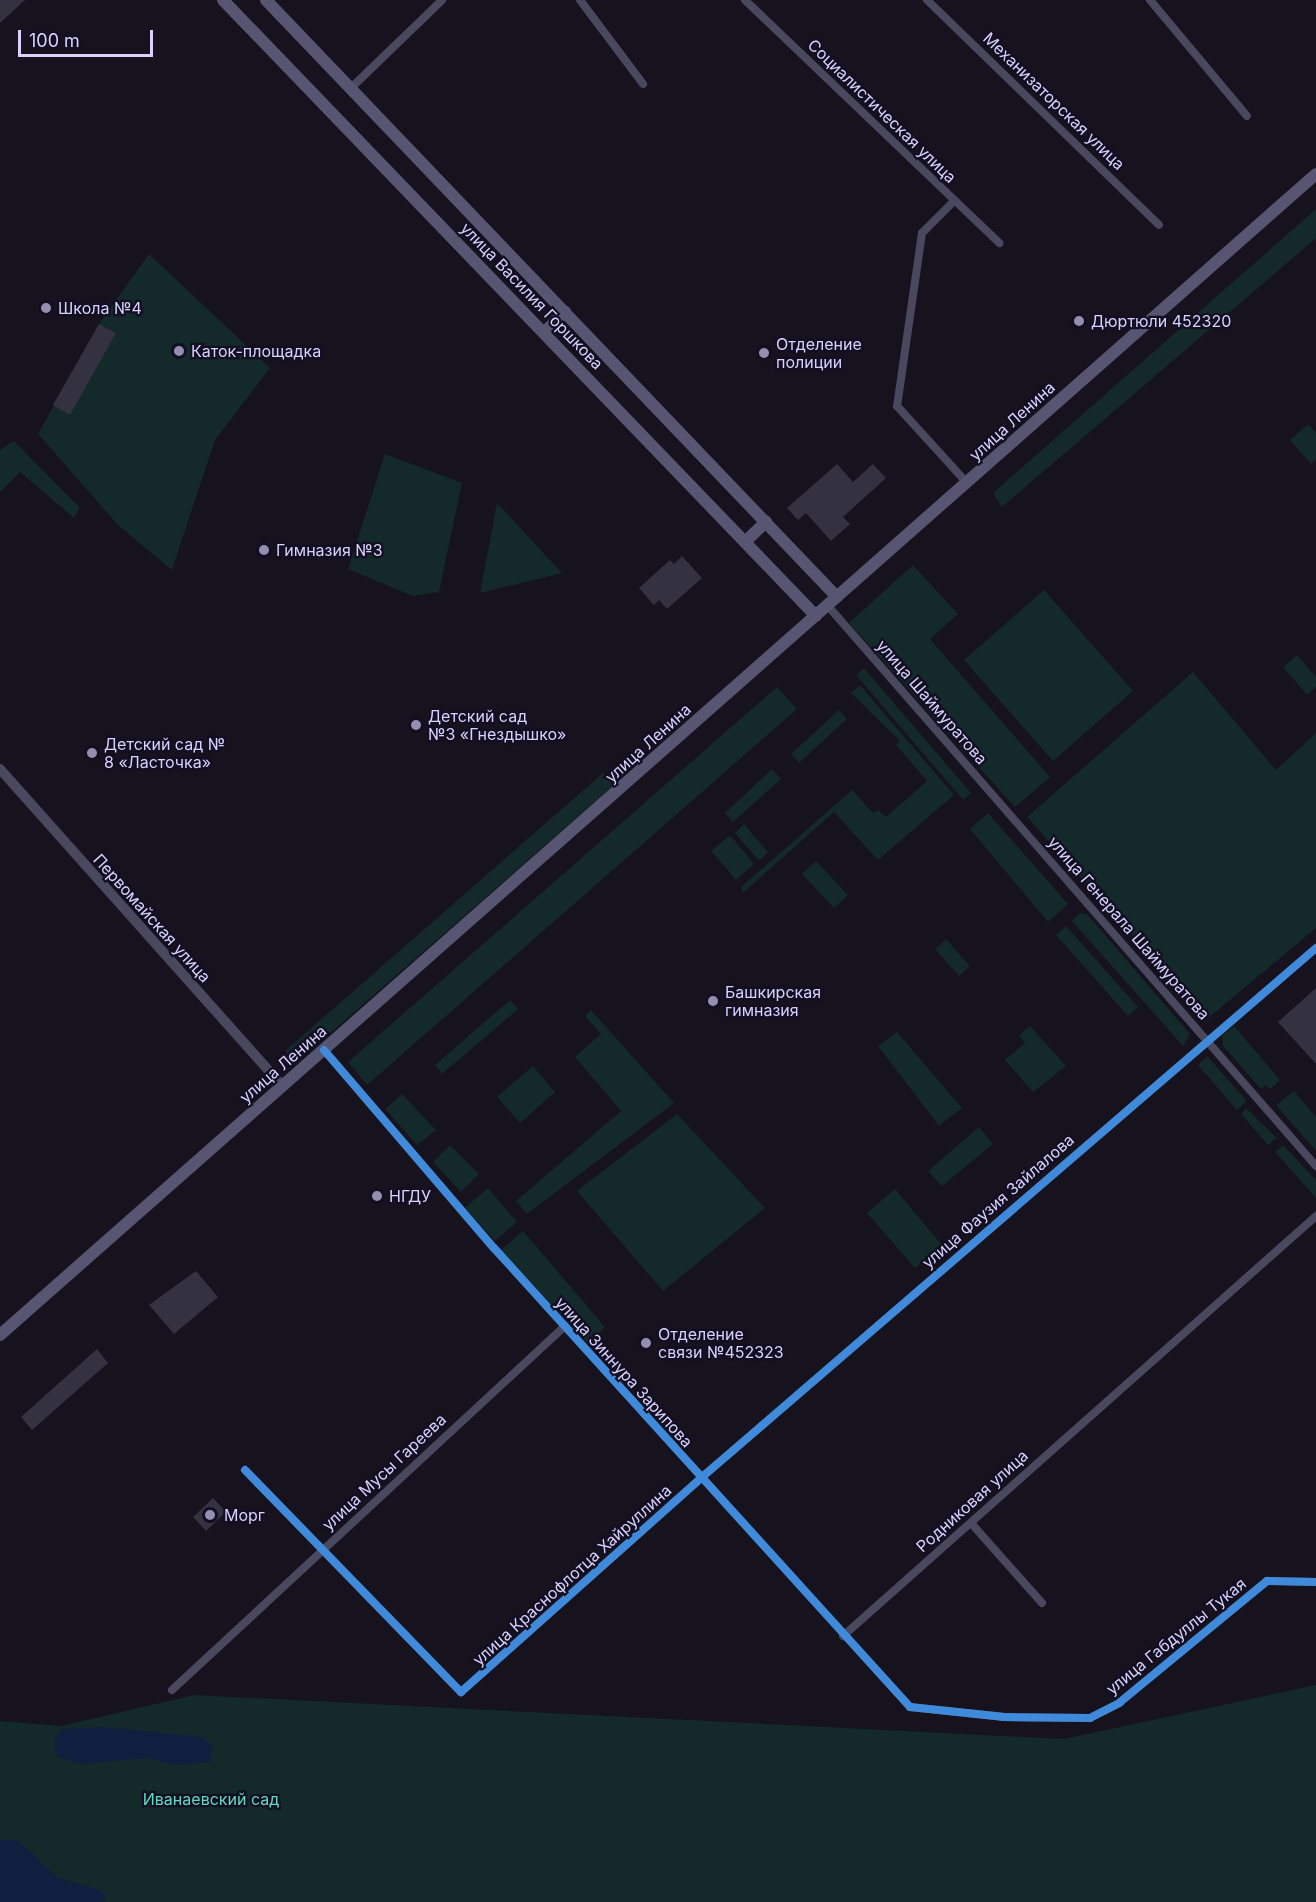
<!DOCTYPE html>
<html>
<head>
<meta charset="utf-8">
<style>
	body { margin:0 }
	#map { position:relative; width:1316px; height:1902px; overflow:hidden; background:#16131e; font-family:Inter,sans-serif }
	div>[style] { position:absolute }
	.green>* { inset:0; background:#13292a }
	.water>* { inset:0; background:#0e1f40 }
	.building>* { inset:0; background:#343140 }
	.minor>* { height:8px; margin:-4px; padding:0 4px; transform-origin:4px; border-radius:4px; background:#4a485f }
	.tertiary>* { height:10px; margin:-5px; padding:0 5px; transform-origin:5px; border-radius:5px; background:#4a485f }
	.secondary>* { height:12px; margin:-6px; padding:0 6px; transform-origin:6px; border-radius:6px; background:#575571 }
	.cycleway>* { height:8px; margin:-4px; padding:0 4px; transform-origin:4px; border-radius:4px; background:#408adc }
	.dots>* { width:16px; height:16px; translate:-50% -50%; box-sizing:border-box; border:3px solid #130f22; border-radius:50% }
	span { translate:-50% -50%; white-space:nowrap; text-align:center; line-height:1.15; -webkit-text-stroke:4.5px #130f22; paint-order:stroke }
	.street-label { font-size:16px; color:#d8d2fd }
	.poi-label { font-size:16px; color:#d8d2fd }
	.left { translate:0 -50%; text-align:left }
	.park-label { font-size:16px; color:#60dbbf }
	.scale { position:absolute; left:18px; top:30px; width:135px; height:27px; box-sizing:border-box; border:3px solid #d8d2fd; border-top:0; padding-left:8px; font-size:18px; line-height:21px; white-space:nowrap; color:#d8d2fd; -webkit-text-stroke:4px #130f22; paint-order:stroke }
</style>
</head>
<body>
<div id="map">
	<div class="green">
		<div style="clip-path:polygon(1316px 209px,1316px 238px,1002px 507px,993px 493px)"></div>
		<div style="clip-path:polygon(149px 254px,270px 368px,215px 440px,172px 570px,118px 525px,38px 434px,99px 324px)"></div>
		<div style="clip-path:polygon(1308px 424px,1316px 433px,1316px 459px,1311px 464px,1290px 440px)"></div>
		<div style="clip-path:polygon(14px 441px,80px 508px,74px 518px,20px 472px,0 492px,0 450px)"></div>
		<div style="clip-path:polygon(385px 454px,462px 483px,439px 592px,413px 596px,348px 569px)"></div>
		<div style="clip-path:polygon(497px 503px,562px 573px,480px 593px)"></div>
		<div style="clip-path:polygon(913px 565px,958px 614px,930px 639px,1050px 777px,1015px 807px,849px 623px)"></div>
		<div style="clip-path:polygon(1044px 590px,1133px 691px,1053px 761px,964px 660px)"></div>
		<div style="clip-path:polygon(1297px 655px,1316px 677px,1316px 687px,1307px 695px,1283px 667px)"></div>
		<div style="clip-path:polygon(864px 668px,971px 793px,963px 800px,856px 675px)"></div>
		<div style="clip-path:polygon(1193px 672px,1276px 770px,1316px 733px,1316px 928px,1207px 1019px,1027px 817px)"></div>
		<div style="clip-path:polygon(860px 685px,954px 795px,878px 860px,834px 812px,743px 893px,741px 887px,852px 790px,873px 813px,878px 810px,886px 817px,927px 781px,896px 745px,900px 741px,851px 693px)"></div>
		<div style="clip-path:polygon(777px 687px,797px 709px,367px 1085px,348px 1062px)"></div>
		<div style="clip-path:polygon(839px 710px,847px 719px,799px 763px,791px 754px)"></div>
		<div style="clip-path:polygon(772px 769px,781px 779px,733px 822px,725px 813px)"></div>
		<div style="clip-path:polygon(603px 773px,614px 785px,296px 1063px,285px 1051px)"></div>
		<div style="clip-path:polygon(988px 813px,1068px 904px,1048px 922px,970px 829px)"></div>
		<div style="clip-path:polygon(744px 824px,768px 852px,759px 861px,735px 833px)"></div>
		<div style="clip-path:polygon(730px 835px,754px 864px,736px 880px,711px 851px)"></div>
		<div style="clip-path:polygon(816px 861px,848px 895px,834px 908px,802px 874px)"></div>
		<div style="clip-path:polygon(1080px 913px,1087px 914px,1190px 1034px,1183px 1046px,1072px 921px)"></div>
		<div style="clip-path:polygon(1066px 926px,1138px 1007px,1128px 1016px,1056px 935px)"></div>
		<div style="clip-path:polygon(946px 939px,970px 966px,959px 976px,935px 949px)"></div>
		<div style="clip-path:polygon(510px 1000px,518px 1009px,442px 1074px,435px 1065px)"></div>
		<div style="clip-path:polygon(591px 1010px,674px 1103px,527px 1214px,516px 1201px,621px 1111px,575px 1057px,601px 1034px,585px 1016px)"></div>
		<div style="clip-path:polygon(1030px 1026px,1066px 1066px,1033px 1092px,1005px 1060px,1025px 1043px,1019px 1035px)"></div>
		<div style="clip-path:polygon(1234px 1026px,1280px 1080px,1270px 1089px,1266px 1085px,1261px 1089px,1223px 1046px,1222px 1036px)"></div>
		<div style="clip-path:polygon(897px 1032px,962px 1108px,939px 1126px,878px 1046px)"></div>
		<div style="clip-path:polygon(1207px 1056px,1247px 1101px,1237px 1110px,1198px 1065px)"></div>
		<div style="clip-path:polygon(533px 1066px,555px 1092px,520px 1123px,497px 1097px)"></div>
		<div style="clip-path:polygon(1294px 1091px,1316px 1117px,1316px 1151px,1276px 1105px)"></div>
		<div style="clip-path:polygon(402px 1094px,436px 1130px,417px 1145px,385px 1109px)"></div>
		<div style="clip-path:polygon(1246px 1108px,1277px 1138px,1268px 1145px,1241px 1114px)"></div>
		<div style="clip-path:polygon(677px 1114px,765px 1208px,663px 1291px,577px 1191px)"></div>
		<div style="clip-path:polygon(979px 1127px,993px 1144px,942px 1186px,928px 1171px)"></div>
		<div style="clip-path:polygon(450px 1145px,479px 1174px,461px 1192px,433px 1162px)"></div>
		<div style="clip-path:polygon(1283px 1145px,1316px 1180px,1316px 1198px,1275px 1152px)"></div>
		<div style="clip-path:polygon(488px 1188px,517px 1222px,495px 1241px,465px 1208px)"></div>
		<div style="clip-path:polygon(895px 1189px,942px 1245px,915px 1268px,867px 1213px)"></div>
		<div style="clip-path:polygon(523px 1231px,605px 1327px,588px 1344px,501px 1250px)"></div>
		<div style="clip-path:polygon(1316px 1685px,1316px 1902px,0 1902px,0 1721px,61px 1726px,194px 1695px,1064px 1739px)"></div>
	</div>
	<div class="water">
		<div style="clip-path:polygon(104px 1727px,201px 1737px,212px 1744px,211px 1762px,174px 1765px,149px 1758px,79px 1764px,56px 1756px,54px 1741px,62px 1729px)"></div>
		<div style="clip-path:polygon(0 1840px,17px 1840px,58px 1878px,98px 1889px,106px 1895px,103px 1902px,0 1902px)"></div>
	</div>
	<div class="building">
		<div style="clip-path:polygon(0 0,25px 0,0 23px)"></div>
		<div style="clip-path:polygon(99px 324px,116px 333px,70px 415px,53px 405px)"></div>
		<div style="clip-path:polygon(837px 464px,853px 482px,873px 464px,886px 478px,843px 517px,850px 524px,831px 541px,806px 513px,798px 520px,787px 508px)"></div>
		<div style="clip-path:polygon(682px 556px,702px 578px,667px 609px,659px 600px,654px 605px,639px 588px,670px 560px,674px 564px)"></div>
		<div style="clip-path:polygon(1316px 988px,1316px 1064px,1278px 1022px)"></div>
		<div style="clip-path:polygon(196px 1271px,218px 1297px,174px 1334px,149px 1305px)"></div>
		<div style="clip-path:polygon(97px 1349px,108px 1363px,32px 1430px,21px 1417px)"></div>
		<div style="clip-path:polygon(213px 1498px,226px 1512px,206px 1531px,193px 1517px)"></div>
	</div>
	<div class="minor">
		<div style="left:580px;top:0;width:105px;rotate:53.1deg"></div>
		<div style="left:745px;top:0;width:352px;rotate:43.7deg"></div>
		<div style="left:927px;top:0;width:323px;rotate:44.1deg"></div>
		<div style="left:1150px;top:0;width:151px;rotate:50.1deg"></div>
		<div style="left:351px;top:88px;width:127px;rotate:-44deg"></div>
		<div style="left:954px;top:201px;width:45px;rotate:135deg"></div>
		<div style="left:922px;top:233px;width:175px;rotate:98.2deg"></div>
		<div style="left:897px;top:406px;width:104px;rotate:47.7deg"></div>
		<div style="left:828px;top:606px;width:743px;rotate:48.93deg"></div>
		<div style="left:324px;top:1050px;width:261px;rotate:49.4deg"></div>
		<div style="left:494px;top:1248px;width:619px;rotate:47.81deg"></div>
		<div style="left:910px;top:1707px;width:95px;rotate:6.1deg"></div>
		<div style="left:1004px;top:1717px;width:86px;rotate:0.7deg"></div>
		<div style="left:1090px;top:1718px;width:33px;rotate:-27deg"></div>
		<div style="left:1119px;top:1703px;width:192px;rotate:-39.5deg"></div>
		<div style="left:1267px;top:1581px;width:49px;rotate:1.2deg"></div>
		<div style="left:245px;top:1470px;width:310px;rotate:45.8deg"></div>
		<div style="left:461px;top:1692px;width:322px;rotate:-41.7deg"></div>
		<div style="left:701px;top:1478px;width:812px;rotate:-40.75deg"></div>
		<div style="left:971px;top:1523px;width:107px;rotate:48.4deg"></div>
		<div style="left:843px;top:1636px;width:633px;rotate:-41.6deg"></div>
		<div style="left:172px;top:1690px;width:536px;rotate:-42.81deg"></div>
	</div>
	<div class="tertiary">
		<div style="left:0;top:769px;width:424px;rotate:48.3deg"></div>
	</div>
	<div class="secondary">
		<div style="left:223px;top:0;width:855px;rotate:46.09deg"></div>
		<div style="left:266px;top:0;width:826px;rotate:46.28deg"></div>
		<div style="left:544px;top:333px;width:30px;rotate:-46deg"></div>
		<div style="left:746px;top:541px;width:28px;rotate:-44deg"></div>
		<div style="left:0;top:1335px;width:1755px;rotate:-41.42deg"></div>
	</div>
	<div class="cycleway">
		<div style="left:324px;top:1050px;width:261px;rotate:49.4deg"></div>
		<div style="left:494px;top:1248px;width:619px;rotate:47.81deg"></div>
		<div style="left:910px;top:1707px;width:95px;rotate:6.1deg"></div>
		<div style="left:1004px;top:1717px;width:86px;rotate:0.7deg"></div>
		<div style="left:1090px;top:1718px;width:33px;rotate:-27deg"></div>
		<div style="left:1119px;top:1703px;width:192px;rotate:-39.5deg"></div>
		<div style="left:1267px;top:1581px;width:49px;rotate:1.2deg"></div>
		<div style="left:245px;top:1470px;width:310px;rotate:45.8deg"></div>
		<div style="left:461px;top:1692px;width:322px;rotate:-41.7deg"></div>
		<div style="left:701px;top:1478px;width:812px;rotate:-40.75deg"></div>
	</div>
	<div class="dots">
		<div style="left:46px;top:308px;background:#948faf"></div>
		<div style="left:1079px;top:321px;background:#948faf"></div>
		<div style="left:179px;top:351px;background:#948faf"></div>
		<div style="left:764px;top:353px;background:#948faf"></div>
		<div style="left:264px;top:550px;background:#948faf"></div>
		<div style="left:416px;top:725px;background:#948faf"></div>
		<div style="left:92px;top:753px;background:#948faf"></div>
		<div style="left:713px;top:1001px;background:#948faf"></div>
		<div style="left:377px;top:1196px;background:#948faf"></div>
		<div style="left:646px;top:1343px;background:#948faf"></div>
		<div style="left:210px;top:1515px;background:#948faf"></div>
	</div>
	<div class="street-label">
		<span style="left:1054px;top:101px;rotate:44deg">Механизаторская улица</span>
		<span style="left:882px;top:111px;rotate:44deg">Социалистическая улица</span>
		<span style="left:532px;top:296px;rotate:46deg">улица Василия Горшкова</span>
		<span style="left:1012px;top:421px;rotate:-42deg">улица Ленина</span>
		<span style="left:932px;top:702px;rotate:49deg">улица Шаймуратова</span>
		<span style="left:648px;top:743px;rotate:-42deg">улица Ленина</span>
		<span style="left:152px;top:918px;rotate:48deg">Первомайская улица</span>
		<span style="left:1129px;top:928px;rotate:49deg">улица Генерала Шаймуратова</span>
		<span style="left:283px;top:1064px;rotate:-41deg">улица Ленина</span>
		<span style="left:998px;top:1201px;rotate:-41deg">улица Фаузия Зайлалова</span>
		<span style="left:624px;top:1372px;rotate:48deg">улица Зиннура Зарипова</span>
		<span style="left:384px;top:1472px;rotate:-43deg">улица Мусы Гареева</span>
		<span style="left:972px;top:1501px;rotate:-42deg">Родниковая улица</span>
		<span style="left:572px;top:1575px;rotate:-42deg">улица Краснофлотца Хайруллина</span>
		<span style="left:1176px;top:1636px;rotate:-39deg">улица Габдуллы Тукая</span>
	</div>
	<div class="poi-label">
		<span class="left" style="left:58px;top:308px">Школа №4</span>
		<span class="left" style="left:1091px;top:321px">Дюртюли 452320</span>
		<span class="left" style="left:776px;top:353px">Отделение<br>полиции</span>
		<span class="left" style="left:191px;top:351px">Каток-площадка</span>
		<span class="left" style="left:276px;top:550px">Гимназия №3</span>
		<span class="left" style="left:428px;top:725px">Детский сад<br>№3 «Гнездышко»</span>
		<span class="left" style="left:104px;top:753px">Детский сад №<br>8 «Ласточка»</span>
		<span class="left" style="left:725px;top:1001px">Башкирская<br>гимназия</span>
		<span class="left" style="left:389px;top:1196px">НГДУ</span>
		<span class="left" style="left:658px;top:1343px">Отделение<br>связи №452323</span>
		<span class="left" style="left:224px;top:1515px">Морг</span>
	</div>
	<div class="park-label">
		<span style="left:211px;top:1799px">Иванаевский сад</span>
	</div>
	<div class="scale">100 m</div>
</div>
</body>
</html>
